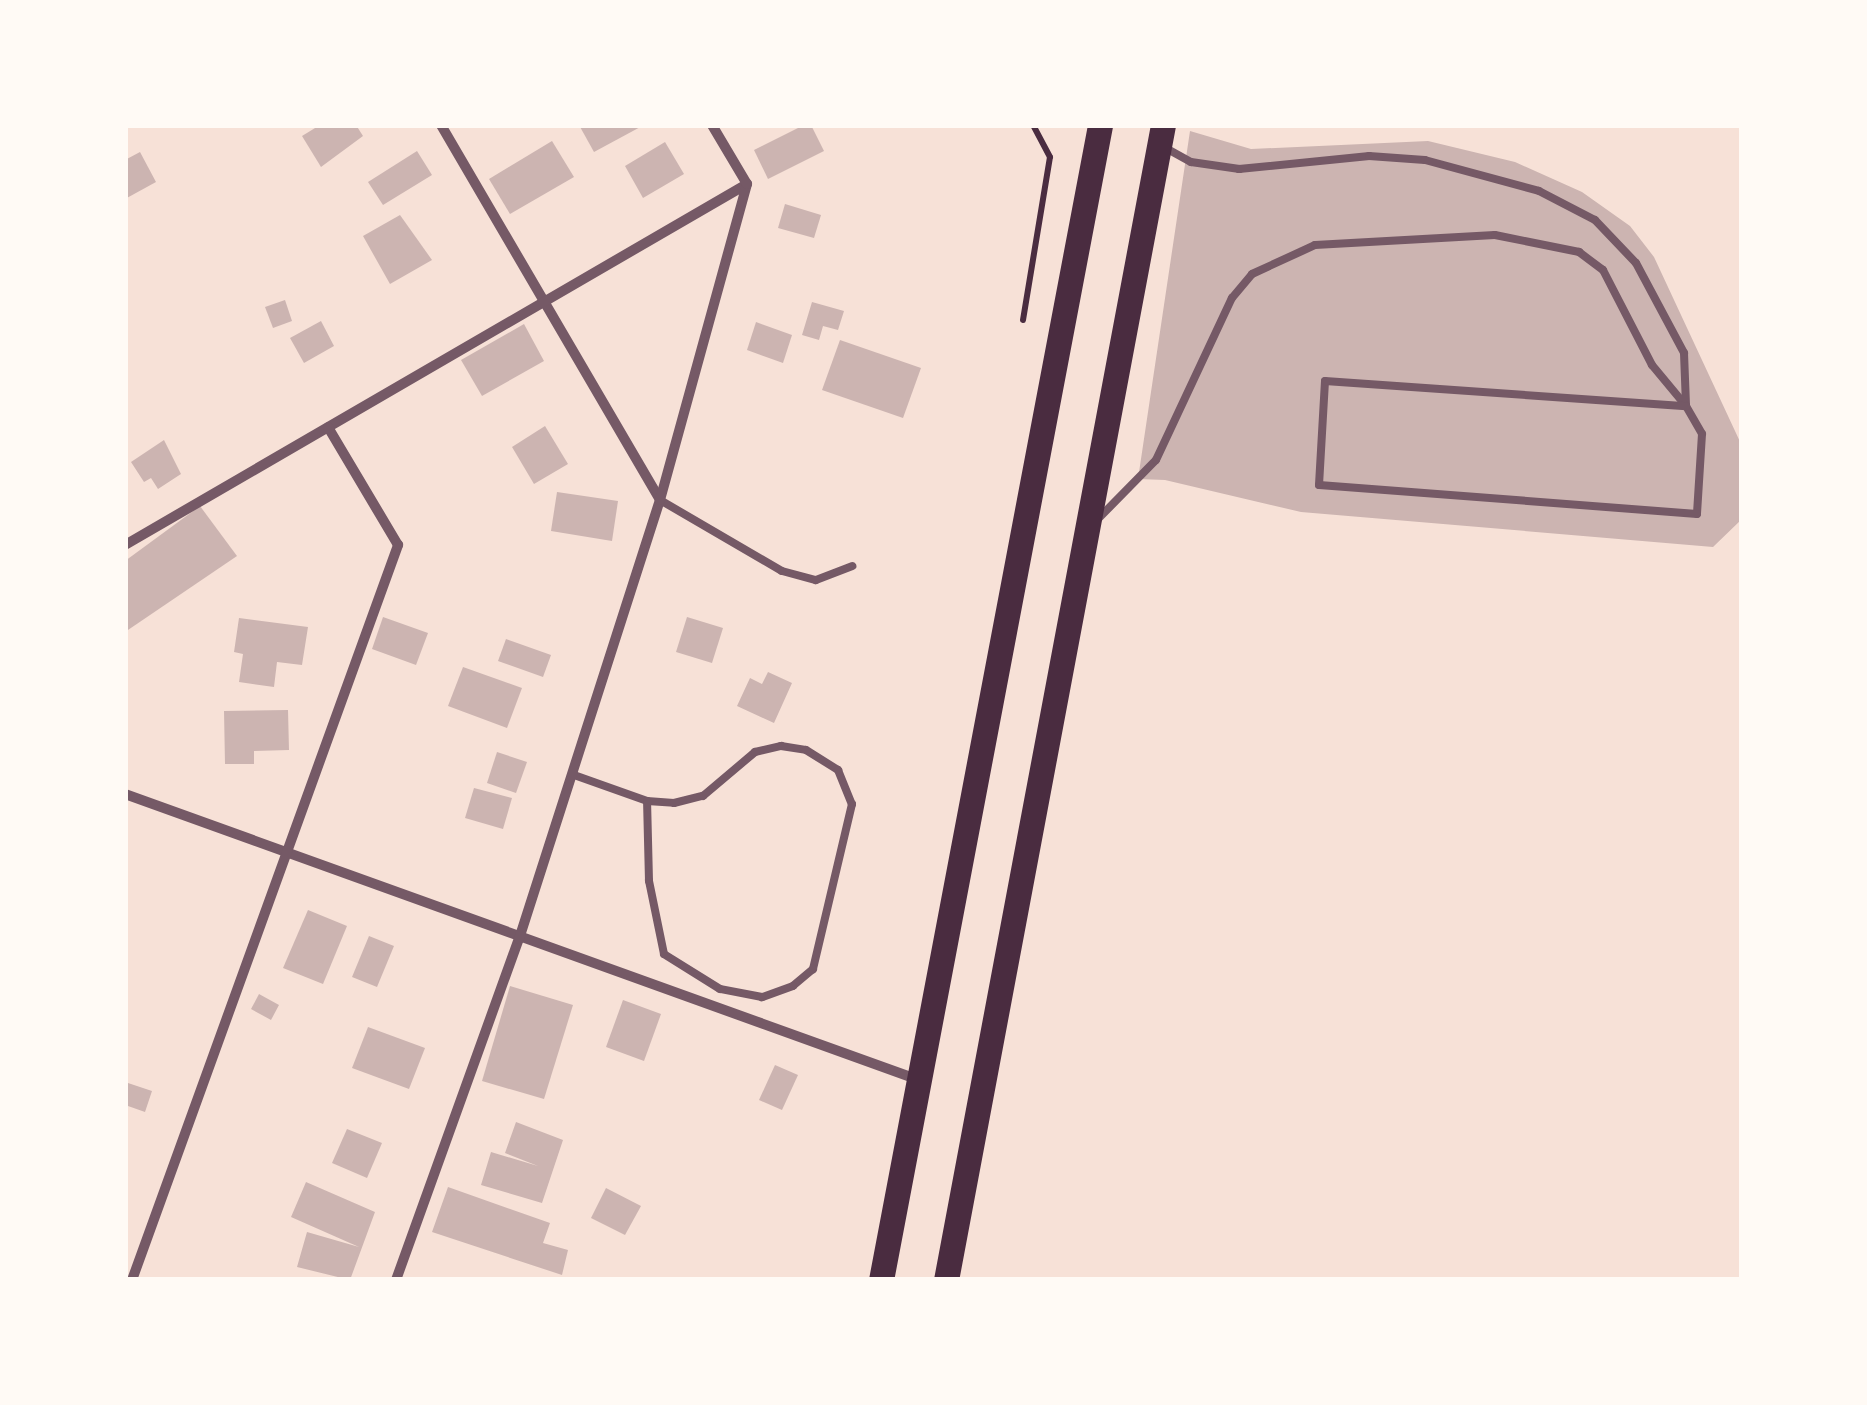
<!DOCTYPE html>
<html>
<head>
<meta charset="utf-8">
<style>
	body { margin:0 }
	#map { position:relative; width:1867px; height:1405px; overflow:hidden; background:#f7e1d7; font-family:"Times New Roman",serif }
	div>[style] { position:absolute }
	.building>* { inset:0; background:#ccb4b1 }
	.path>* { height:6px; margin:-3px; padding:0 3px; transform-origin:3px; border-radius:3px; background:#4a2c40 }
	.service>* { height:8px; margin:-4px; padding:0 4px; transform-origin:4px; border-radius:4px; background:#755966 }
	.minor>* { height:10px; margin:-5px; padding:0 5px; transform-origin:5px; border-radius:5px; background:#755966 }
	.primary>* { height:25px; margin:-12.5px; padding:0 12.5px; transform-origin:12.5px; border-radius:12.5px; background:#4a2c40 }
	span { translate:-50% -50%; white-space:nowrap; text-align:center; line-height:1.15; -webkit-text-stroke:10px #fffaf5; paint-order:stroke }
	.frame { position:absolute; inset:0; border:128px solid #fffaf5; pointer-events:none }
</style>
</head>
<body>
<div id="map">
	<div class="building">
		<div style="clip-path:polygon(320px 125px,356px 125px,363px 136px,321px 167px,302px 136px)"></div>
		<div style="clip-path:polygon(579px 125px,644px 125px,594px 152px)"></div>
		<div style="clip-path:polygon(804px 125px,811px 125px,824px 151px,768px 179px,754px 150px)"></div>
		<div style="clip-path:polygon(1190px 131px,1251px 149px,1428px 141px,1515px 162px,1582px 192px,1630px 226px,1654px 257px,1742px 446px,1742px 519px,1713px 547px,1301px 512px,1165px 480px,1138px 479px)"></div>
		<div style="clip-path:polygon(552px 141px,574px 177px,510px 214px,489px 179px)"></div>
		<div style="clip-path:polygon(665px 142px,684px 174px,643px 198px,625px 166px)"></div>
		<div style="clip-path:polygon(417px 151px,432px 175px,383px 205px,368px 182px)"></div>
		<div style="clip-path:polygon(140px 152px,156px 182px,125px 199px,125px 160px)"></div>
		<div style="clip-path:polygon(785px 204px,821px 215px,814px 238px,778px 228px)"></div>
		<div style="clip-path:polygon(400px 215px,432px 260px,390px 284px,363px 236px)"></div>
		<div style="clip-path:polygon(285px 300px,292px 321px,273px 328px,265px 307px)"></div>
		<div style="clip-path:polygon(812px 302px,844px 311px,838px 330px,823px 326px,819px 340px,802px 335px)"></div>
		<div style="clip-path:polygon(321px 321px,334px 346px,304px 363px,290px 338px)"></div>
		<div style="clip-path:polygon(756px 322px,792px 335px,783px 363px,747px 350px)"></div>
		<div style="clip-path:polygon(524px 324px,544px 361px,482px 396px,461px 360px)"></div>
		<div style="clip-path:polygon(840px 340px,921px 368px,903px 418px,822px 390px)"></div>
		<div style="clip-path:polygon(545px 426px,568px 464px,534px 484px,512px 447px)"></div>
		<div style="clip-path:polygon(164px 440px,181px 474px,158px 489px,151px 478px,144px 482px,131px 462px)"></div>
		<div style="clip-path:polygon(557px 492px,618px 501px,612px 541px,551px 531px)"></div>
		<div style="clip-path:polygon(200px 506px,237px 556px,125px 632px,125px 561px)"></div>
		<div style="clip-path:polygon(383px 617px,428px 633px,416px 665px,372px 649px)"></div>
		<div style="clip-path:polygon(687px 617px,723px 628px,712px 663px,676px 652px)"></div>
		<div style="clip-path:polygon(239px 618px,308px 627px,302px 665px,277px 662px,274px 687px,239px 682px,243px 654px,234px 652px)"></div>
		<div style="clip-path:polygon(506px 639px,551px 655px,543px 677px,498px 661px)"></div>
		<div style="clip-path:polygon(463px 667px,522px 688px,507px 728px,448px 706px)"></div>
		<div style="clip-path:polygon(768px 672px,792px 683px,774px 723px,737px 706px,750px 678px,762px 684px)"></div>
		<div style="clip-path:polygon(288px 710px,289px 750px,254px 751px,254px 764px,225px 764px,224px 711px)"></div>
		<div style="clip-path:polygon(497px 752px,527px 762px,516px 793px,487px 783px)"></div>
		<div style="clip-path:polygon(474px 788px,512px 798px,503px 829px,465px 818px)"></div>
		<div style="clip-path:polygon(308px 910px,347px 926px,323px 984px,283px 968px)"></div>
		<div style="clip-path:polygon(369px 936px,394px 946px,377px 987px,352px 977px)"></div>
		<div style="clip-path:polygon(510px 986px,573px 1005px,544px 1099px,482px 1081px)"></div>
		<div style="clip-path:polygon(259px 994px,279px 1005px,271px 1020px,251px 1009px)"></div>
		<div style="clip-path:polygon(623px 1000px,661px 1014px,644px 1061px,606px 1047px)"></div>
		<div style="clip-path:polygon(368px 1027px,425px 1048px,409px 1089px,352px 1068px)"></div>
		<div style="clip-path:polygon(775px 1065px,798px 1075px,782px 1110px,759px 1100px)"></div>
		<div style="clip-path:polygon(125px 1082px,152px 1091px,145px 1112px,128px 1106px,125px 1114px)"></div>
		<div style="clip-path:polygon(516px 1122px,563px 1140px,542px 1203px,481px 1185px,491px 1152px,538px 1166px,505px 1153px)"></div>
		<div style="clip-path:polygon(347px 1129px,382px 1143px,367px 1178px,332px 1163px)"></div>
		<div style="clip-path:polygon(306px 1182px,375px 1212px,350px 1280px,297px 1267px,307px 1232px,359px 1247px,291px 1217px)"></div>
		<div style="clip-path:polygon(448px 1187px,550px 1223px,543px 1243px,568px 1250px,562px 1275px,432px 1232px)"></div>
		<div style="clip-path:polygon(606px 1188px,641px 1206px,625px 1235px,591px 1218px)"></div>
	</div>
	<div class="path">
		<div style="left:1023px;top:320px;width:165px;rotate:-80.6deg"></div>
		<div style="left:1050px;top:157px;width:36px;rotate:-118deg"></div>
	</div>
	<div class="service">
		<div style="left:1162px;top:146px;width:33px;rotate:29deg"></div>
		<div style="left:1191px;top:162px;width:49px;rotate:8.3deg"></div>
		<div style="left:1239px;top:169px;width:131px;rotate:-5.7deg"></div>
		<div style="left:1369px;top:156px;width:56px;rotate:4.1deg"></div>
		<div style="left:1425px;top:160px;width:118px;rotate:15.2deg"></div>
		<div style="left:1539px;top:191px;width:63px;rotate:27.4deg"></div>
		<div style="left:1595px;top:220px;width:59px;rotate:46.4deg"></div>
		<div style="left:1636px;top:263px;width:102px;rotate:61.9deg"></div>
		<div style="left:1684px;top:353px;width:53px;rotate:87.8deg"></div>
		<div style="left:660px;top:500px;width:141px;rotate:30.2deg"></div>
		<div style="left:782px;top:571px;width:35px;rotate:15deg"></div>
		<div style="left:816px;top:580px;width:39px;rotate:-21deg"></div>
		<div style="left:1094px;top:523px;width:88px;rotate:-45.5deg"></div>
		<div style="left:1156px;top:460px;width:179px;rotate:-64.9deg"></div>
		<div style="left:1232px;top:298px;width:31px;rotate:-50deg"></div>
		<div style="left:1252px;top:274px;width:69px;rotate:-24.7deg"></div>
		<div style="left:1315px;top:245px;width:180px;rotate:-3.2deg"></div>
		<div style="left:1495px;top:235px;width:86px;rotate:11.4deg"></div>
		<div style="left:1579px;top:252px;width:30px;rotate:37deg"></div>
		<div style="left:1603px;top:270px;width:107px;rotate:62.7deg"></div>
		<div style="left:1652px;top:365px;width:53px;rotate:50.3deg"></div>
		<div style="left:1686px;top:406px;width:32px;rotate:60deg"></div>
		<div style="left:1702px;top:434px;width:80px;rotate:93.6deg"></div>
		<div style="left:1697px;top:514px;width:379px;rotate:-175.6deg"></div>
		<div style="left:1319px;top:485px;width:104px;rotate:-86.7deg"></div>
		<div style="left:1325px;top:381px;width:362px;rotate:4deg"></div>
		<div style="left:574px;top:775px;width:77px;rotate:19.6deg"></div>
		<div style="left:647px;top:801px;width:27px;rotate:4deg"></div>
		<div style="left:674px;top:803px;width:30px;rotate:-14deg"></div>
		<div style="left:703px;top:796px;width:68px;rotate:-40.2deg"></div>
		<div style="left:755px;top:752px;width:27px;rotate:-13deg"></div>
		<div style="left:781px;top:746px;width:25px;rotate:9deg"></div>
		<div style="left:806px;top:750px;width:38px;rotate:32deg"></div>
		<div style="left:838px;top:770px;width:37px;rotate:68deg"></div>
		<div style="left:852px;top:804px;width:170px;rotate:103.3deg"></div>
		<div style="left:813px;top:969px;width:26px;rotate:140deg"></div>
		<div style="left:793px;top:986px;width:33px;rotate:160deg"></div>
		<div style="left:762px;top:997px;width:43px;rotate:-169.2deg"></div>
		<div style="left:720px;top:989px;width:66px;rotate:-148deg"></div>
		<div style="left:664px;top:954px;width:75px;rotate:-101.6deg"></div>
		<div style="left:649px;top:881px;width:80px;rotate:-91.4deg"></div>
	</div>
	<div class="minor">
		<div style="left:441px;top:125px;width:434px;rotate:59.7deg"></div>
		<div style="left:125px;top:545px;width:719px;rotate:-30.13deg"></div>
		<div style="left:125px;top:794px;width:844px;rotate:19.81deg"></div>
		<div style="left:132px;top:1280px;width:782px;rotate:-70.1deg"></div>
		<div style="left:398px;top:545px;width:137px;rotate:-120.7deg"></div>
		<div style="left:396px;top:1280px;width:363px;rotate:-70.2deg"></div>
		<div style="left:519px;top:939px;width:461px;rotate:-72.2deg"></div>
		<div style="left:660px;top:500px;width:328px;rotate:-74.6deg"></div>
		<div style="left:747px;top:184px;width:69px;rotate:-120.7deg"></div>
	</div>
	<div class="primary">
		<div style="left:881px;top:1280px;width:1176px;rotate:-79.26deg"></div>
		<div style="left:946px;top:1280px;width:1175px;rotate:-79.36deg"></div>
	</div>
	<div class="frame"></div>
</div>
</body>
</html>
